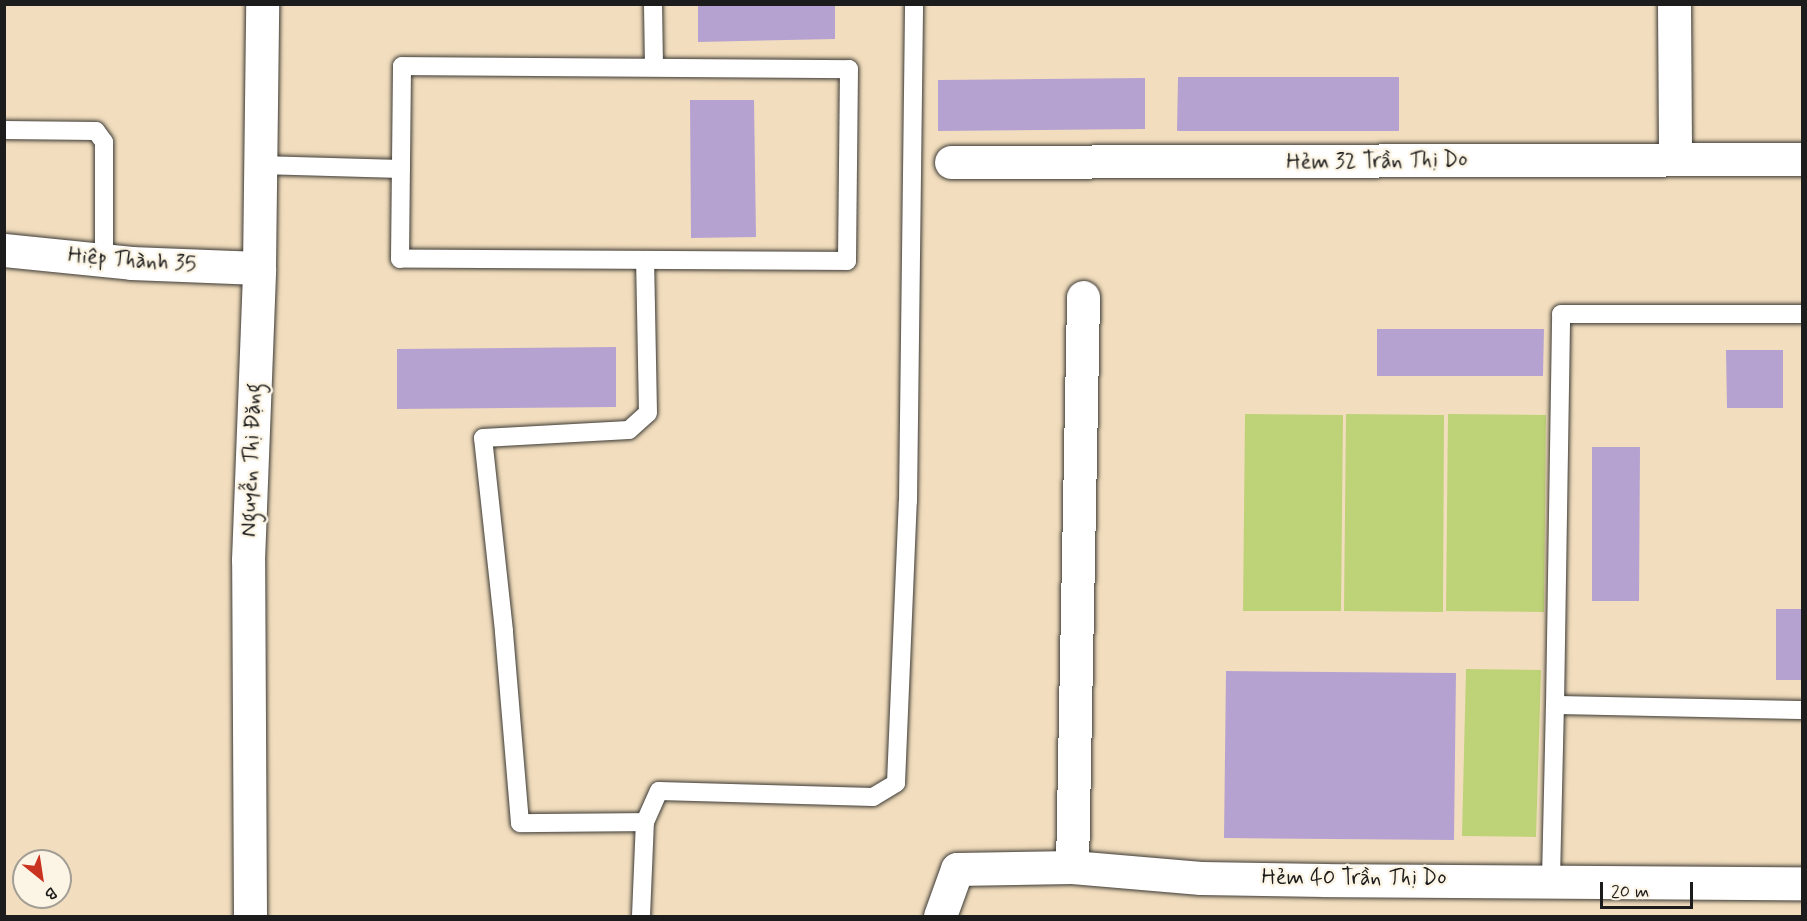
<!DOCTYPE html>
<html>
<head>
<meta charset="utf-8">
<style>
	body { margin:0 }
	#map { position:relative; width:1807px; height:921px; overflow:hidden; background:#f2debe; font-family:Mynerve,sans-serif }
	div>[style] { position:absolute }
	.green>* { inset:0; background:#bed377 }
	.building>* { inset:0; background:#b6a2d0 }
	.roads { filter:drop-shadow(0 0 2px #3c3934) drop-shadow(0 0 2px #3c3934) }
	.lane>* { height:18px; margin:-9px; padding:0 9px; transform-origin:9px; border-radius:9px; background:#fff }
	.street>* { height:33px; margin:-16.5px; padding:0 16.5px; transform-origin:16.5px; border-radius:16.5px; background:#fff }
	.secondary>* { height:33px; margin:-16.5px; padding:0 16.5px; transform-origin:16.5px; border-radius:16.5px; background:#fff }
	span { translate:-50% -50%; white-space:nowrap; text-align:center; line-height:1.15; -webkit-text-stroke:5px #fcf5e5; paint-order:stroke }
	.street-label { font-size:22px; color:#1c1c1c }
	.frame { position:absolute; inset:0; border:6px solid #1c1c1c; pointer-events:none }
	.north { position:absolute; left:12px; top:849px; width:60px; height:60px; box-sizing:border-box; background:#fcf5e5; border:2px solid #a29e95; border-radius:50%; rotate:150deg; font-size:16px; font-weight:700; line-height:24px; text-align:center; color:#1c1c1c }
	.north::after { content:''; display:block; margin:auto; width:21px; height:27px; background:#c8321e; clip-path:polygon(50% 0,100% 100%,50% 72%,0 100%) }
	.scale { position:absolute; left:1600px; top:882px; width:93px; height:27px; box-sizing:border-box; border:3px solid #1c1c1c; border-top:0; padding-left:8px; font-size:18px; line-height:21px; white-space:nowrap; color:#1c1c1c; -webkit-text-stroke:4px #fcf5e5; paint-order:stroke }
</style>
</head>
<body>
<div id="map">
	<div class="green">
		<div style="clip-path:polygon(1245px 414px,1343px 415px,1341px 611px,1243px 611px)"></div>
		<div style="clip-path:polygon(1346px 414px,1444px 415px,1443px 612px,1344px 611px)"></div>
		<div style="clip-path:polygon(1448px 414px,1546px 415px,1544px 612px,1446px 611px)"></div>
		<div style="clip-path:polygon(1466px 669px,1541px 670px,1536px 837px,1462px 836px)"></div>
	</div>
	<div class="building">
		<div style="clip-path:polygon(698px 4px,835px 4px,835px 39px,698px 42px)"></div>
		<div style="clip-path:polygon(1178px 77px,1399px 77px,1399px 131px,1177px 131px)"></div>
		<div style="clip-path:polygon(1145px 78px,1145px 129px,938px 131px,938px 80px)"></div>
		<div style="clip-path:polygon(690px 100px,754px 100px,756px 237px,691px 238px)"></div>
		<div style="clip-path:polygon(1377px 329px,1544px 329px,1543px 376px,1377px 376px)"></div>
		<div style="clip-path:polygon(616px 347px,616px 407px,397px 409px,397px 349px)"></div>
		<div style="clip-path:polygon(1726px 350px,1783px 350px,1783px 408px,1727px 408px)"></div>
		<div style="clip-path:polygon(1592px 447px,1640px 447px,1639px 601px,1592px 601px)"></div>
		<div style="clip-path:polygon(1776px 609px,1802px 609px,1802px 680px,1776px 680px)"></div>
		<div style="clip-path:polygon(1226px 671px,1456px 673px,1454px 840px,1224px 838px)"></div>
	</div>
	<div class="roads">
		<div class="lane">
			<div style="left:653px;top:4px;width:63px;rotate:89.1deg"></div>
			<div style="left:402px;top:66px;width:447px;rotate:0.4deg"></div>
			<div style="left:849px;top:69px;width:192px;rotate:90.6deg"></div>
			<div style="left:847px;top:261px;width:447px;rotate:-179.7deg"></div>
			<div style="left:400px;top:259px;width:193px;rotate:-89.4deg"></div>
			<div style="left:4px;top:130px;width:92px;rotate:0.6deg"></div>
			<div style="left:96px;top:131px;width:14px;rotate:54deg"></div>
			<div style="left:104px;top:142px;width:118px;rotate:90deg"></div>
			<div style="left:260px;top:165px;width:141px;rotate:1.6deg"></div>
			<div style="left:1555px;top:705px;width:391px;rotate:-89.1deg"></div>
			<div style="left:1561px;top:314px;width:241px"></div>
			<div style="left:645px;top:822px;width:34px;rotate:-66deg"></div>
			<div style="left:659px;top:791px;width:214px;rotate:1.6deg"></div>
			<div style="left:873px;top:797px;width:27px;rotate:-31deg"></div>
			<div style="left:896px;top:783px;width:282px;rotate:-87.6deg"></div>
			<div style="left:908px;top:501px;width:497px;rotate:-89.3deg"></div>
			<div style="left:1551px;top:879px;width:174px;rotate:-88.7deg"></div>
			<div style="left:1555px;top:705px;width:247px;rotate:1.2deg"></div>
			<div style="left:641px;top:916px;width:94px;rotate:-87.6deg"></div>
			<div style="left:645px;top:822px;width:125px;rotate:179.5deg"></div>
			<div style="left:520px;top:823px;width:193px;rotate:-94.8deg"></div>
			<div style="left:504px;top:631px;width:194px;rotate:-96.2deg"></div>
			<div style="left:483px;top:438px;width:146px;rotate:-3.1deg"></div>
			<div style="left:629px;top:430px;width:25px;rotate:-42deg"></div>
			<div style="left:648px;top:413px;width:153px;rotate:-91.1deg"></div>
		</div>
		<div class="street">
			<div style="left:1674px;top:4px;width:155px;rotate:89.6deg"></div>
			<div style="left:951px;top:162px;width:851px;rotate:-0.2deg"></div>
			<div style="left:4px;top:250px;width:128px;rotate:5.8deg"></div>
			<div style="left:131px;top:263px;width:128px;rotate:2.2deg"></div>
			<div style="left:1072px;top:867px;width:570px;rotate:-88.89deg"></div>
			<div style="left:940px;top:916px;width:50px;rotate:-70.1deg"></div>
			<div style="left:957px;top:869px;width:115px;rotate:-1deg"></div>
			<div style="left:1072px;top:867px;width:129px;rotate:4.9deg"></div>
			<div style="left:1201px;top:878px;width:124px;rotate:0.9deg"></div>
			<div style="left:1325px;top:880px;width:477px;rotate:0.4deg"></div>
		</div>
		<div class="secondary">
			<div style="left:250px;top:916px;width:356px;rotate:-90.3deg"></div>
			<div style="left:248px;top:560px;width:292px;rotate:-87.8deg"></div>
			<div style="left:259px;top:268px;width:264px;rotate:-89.3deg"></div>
		</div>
	</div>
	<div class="street-label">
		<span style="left:1377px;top:162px;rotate:-1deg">Hẻm 32 Trần Thị Do</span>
		<span style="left:132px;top:261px;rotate:4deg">Hiệp Thành 35</span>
		<span style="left:252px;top:460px;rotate:-88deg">Nguyễn Thị Đặng</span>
		<span style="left:1354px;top:879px">Hẻm 40 Trần Thị Do</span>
	</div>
	<div class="frame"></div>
	<div class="north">B</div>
	<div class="scale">20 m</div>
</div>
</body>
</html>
